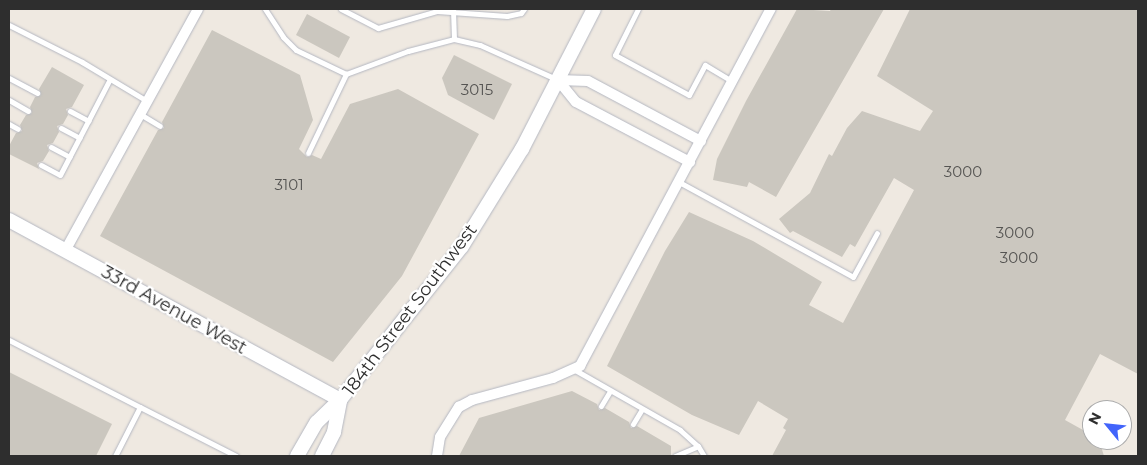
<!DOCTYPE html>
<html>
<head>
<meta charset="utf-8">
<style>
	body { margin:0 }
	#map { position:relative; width:1147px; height:465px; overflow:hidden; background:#efe9e1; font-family:Montserrat,sans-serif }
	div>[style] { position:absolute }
	.building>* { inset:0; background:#cbc7bf }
	.roads { filter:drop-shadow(0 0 1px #b4b7c1) drop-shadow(0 0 1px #b4b7c1) }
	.lane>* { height:5px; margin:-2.5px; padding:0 2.5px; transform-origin:2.5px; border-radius:2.5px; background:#fff }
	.street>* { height:10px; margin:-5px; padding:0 5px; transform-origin:5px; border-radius:5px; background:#fff }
	.secondary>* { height:14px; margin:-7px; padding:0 7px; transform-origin:7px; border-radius:7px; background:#fff }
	span { translate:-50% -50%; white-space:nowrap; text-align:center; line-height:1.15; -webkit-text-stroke:4.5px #fff; paint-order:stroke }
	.number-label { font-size:15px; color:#555452 }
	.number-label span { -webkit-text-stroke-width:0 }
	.street-label { font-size:18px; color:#2e2e2e }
	.frame { position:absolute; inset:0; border:10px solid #2e2e2e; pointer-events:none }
	.north { position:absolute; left:1082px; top:400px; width:50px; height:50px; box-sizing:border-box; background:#fff; border:1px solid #ababab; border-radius:50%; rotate:298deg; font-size:14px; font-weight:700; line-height:20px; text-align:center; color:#2e2e2e }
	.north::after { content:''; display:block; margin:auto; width:18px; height:22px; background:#4264fb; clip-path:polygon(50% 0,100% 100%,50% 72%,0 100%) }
</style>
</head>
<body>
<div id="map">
	<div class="building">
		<div style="clip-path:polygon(797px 9px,830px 11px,831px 9px,884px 9px,776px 197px,749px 182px,747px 187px,713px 180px,717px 159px,746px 101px)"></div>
		<div style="clip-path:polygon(910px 9px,1138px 9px,1138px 374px,1100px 354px,1065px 420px,1092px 435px,1092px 440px,1099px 440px,1104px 456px,772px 456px,786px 430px,783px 428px,788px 419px,758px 401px,739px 435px,692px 415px,607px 366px,665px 251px,689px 212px,753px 241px,822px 282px,809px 305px,843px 323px,914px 190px,894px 178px,855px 247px,850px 244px,842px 257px,793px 231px,790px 233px,779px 219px,810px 193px,829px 154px,832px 156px,847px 128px,862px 111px,920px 131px,925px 123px,933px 111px,877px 76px)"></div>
		<div style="clip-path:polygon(307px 14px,350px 37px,339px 58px,296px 35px)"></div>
		<div style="clip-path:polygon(212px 30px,300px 75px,313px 120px,299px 149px,307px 157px,312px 155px,321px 159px,350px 104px,398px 89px,479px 134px,402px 276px,333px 362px,100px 236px,158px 130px,164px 128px,162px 122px)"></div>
		<div style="clip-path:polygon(454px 55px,512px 84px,494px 120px,448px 95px,442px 78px)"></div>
		<div style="clip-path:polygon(52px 67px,84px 85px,72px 107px,66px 109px,68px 115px,63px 124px,57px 126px,59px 132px,53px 143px,47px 145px,49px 151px,43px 161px,37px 163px,39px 169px,9px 154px,9px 146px,16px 133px,22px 131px,20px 125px,26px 115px,32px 113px,30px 107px,35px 97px,41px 95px,39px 89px)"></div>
		<div style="clip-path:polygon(9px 372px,112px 424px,96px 456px,9px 456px)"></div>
		<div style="clip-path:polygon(572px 391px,597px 404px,599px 410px,605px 408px,629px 422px,631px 428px,637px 426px,671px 446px,671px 456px,459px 456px,479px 418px)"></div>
	</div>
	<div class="roads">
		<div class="lane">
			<div style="left:265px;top:9px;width:33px;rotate:57deg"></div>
			<div style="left:283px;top:37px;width:18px;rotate:45deg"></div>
			<div style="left:296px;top:50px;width:55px;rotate:25.6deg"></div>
			<div style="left:346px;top:74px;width:66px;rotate:-20.4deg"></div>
			<div style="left:408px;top:51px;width:48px;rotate:-14.6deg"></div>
			<div style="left:454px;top:39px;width:27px;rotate:13deg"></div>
			<div style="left:480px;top:45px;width:83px;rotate:24.1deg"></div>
			<div style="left:341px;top:9px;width:42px;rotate:27.2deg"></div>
			<div style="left:378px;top:28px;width:61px;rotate:-16.1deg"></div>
			<div style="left:437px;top:11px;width:70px;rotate:4.1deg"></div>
			<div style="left:507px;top:16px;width:14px;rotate:-12deg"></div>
			<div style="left:521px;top:13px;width:5px;rotate:-53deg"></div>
			<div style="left:638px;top:9px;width:51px;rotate:116.6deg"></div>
			<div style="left:615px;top:55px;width:84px;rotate:28.4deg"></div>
			<div style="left:689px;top:95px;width:34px;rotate:-62deg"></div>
			<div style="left:705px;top:65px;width:31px;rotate:31deg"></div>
			<div style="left:453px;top:10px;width:29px;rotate:88deg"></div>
			<div style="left:9px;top:25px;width:82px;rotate:26.9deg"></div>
			<div style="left:82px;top:62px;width:76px;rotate:31deg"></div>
			<div style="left:9px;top:78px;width:32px;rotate:28deg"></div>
			<div style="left:9px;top:100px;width:22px;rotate:30deg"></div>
			<div style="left:70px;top:111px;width:21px;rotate:28deg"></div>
			<div style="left:140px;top:114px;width:23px;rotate:31deg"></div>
			<div style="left:9px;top:124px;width:10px;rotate:29deg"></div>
			<div style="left:61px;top:128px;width:21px;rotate:28deg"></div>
			<div style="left:51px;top:147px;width:21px;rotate:28deg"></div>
			<div style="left:308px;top:153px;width:88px;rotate:-64.3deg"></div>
			<div style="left:41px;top:165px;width:21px;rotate:28deg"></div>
			<div style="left:60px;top:175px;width:108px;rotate:-62.5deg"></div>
			<div style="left:679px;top:182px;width:198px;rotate:28.6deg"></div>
			<div style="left:853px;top:277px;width:50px;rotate:-61.4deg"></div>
			<div style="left:9px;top:340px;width:147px;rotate:27.1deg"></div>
			<div style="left:575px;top:370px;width:121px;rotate:29.7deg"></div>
			<div style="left:680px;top:430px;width:24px;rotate:42deg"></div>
			<div style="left:698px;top:446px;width:12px;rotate:59deg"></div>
			<div style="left:601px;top:406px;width:17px;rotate:-59deg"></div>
			<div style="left:633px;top:424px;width:17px;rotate:-59deg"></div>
			<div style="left:115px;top:456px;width:55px;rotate:-63deg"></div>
			<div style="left:140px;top:407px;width:108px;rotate:27deg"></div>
			<div style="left:675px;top:456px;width:25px;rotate:-23deg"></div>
		</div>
		<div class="street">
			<div style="left:558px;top:80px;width:30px;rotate:2deg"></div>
			<div style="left:588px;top:81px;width:128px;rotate:28deg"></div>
			<div style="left:558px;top:80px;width:28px;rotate:51deg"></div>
			<div style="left:576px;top:102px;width:129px;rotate:27.8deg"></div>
			<div style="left:65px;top:251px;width:276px;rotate:-61.2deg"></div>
			<div style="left:437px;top:456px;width:19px;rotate:-81deg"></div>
			<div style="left:440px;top:437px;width:36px;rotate:-58deg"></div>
			<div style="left:459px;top:407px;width:15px;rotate:-28deg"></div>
			<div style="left:472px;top:400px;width:84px;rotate:-15.2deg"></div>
			<div style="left:553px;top:378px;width:30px;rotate:-24deg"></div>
			<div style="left:580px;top:366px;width:405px;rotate:-61.9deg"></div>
		</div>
		<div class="secondary">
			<div style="left:9px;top:220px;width:377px;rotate:28.5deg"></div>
			<div style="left:297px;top:456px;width:39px;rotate:-60deg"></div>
			<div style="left:317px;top:422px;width:32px;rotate:-44deg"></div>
			<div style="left:340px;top:400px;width:196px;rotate:-51.6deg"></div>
			<div style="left:462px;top:246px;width:114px;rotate:-58.3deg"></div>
			<div style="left:522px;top:149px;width:157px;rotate:-62.8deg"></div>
			<div style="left:322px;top:456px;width:27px;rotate:-63deg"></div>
			<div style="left:334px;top:432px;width:33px;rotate:-79deg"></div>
		</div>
	</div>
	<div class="number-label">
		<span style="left:477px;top:90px">3015</span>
		<span style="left:963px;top:172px">3000</span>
		<span style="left:289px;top:185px">3101</span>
		<span style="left:1015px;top:233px">3000</span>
		<span style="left:1019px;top:258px">3000</span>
	</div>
	<div class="street-label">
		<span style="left:174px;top:310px;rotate:29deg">33rd Avenue West</span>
		<span style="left:410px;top:310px;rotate:-53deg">184th Street Southwest</span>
	</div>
	<div class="frame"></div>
	<div class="north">N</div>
</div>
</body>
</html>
